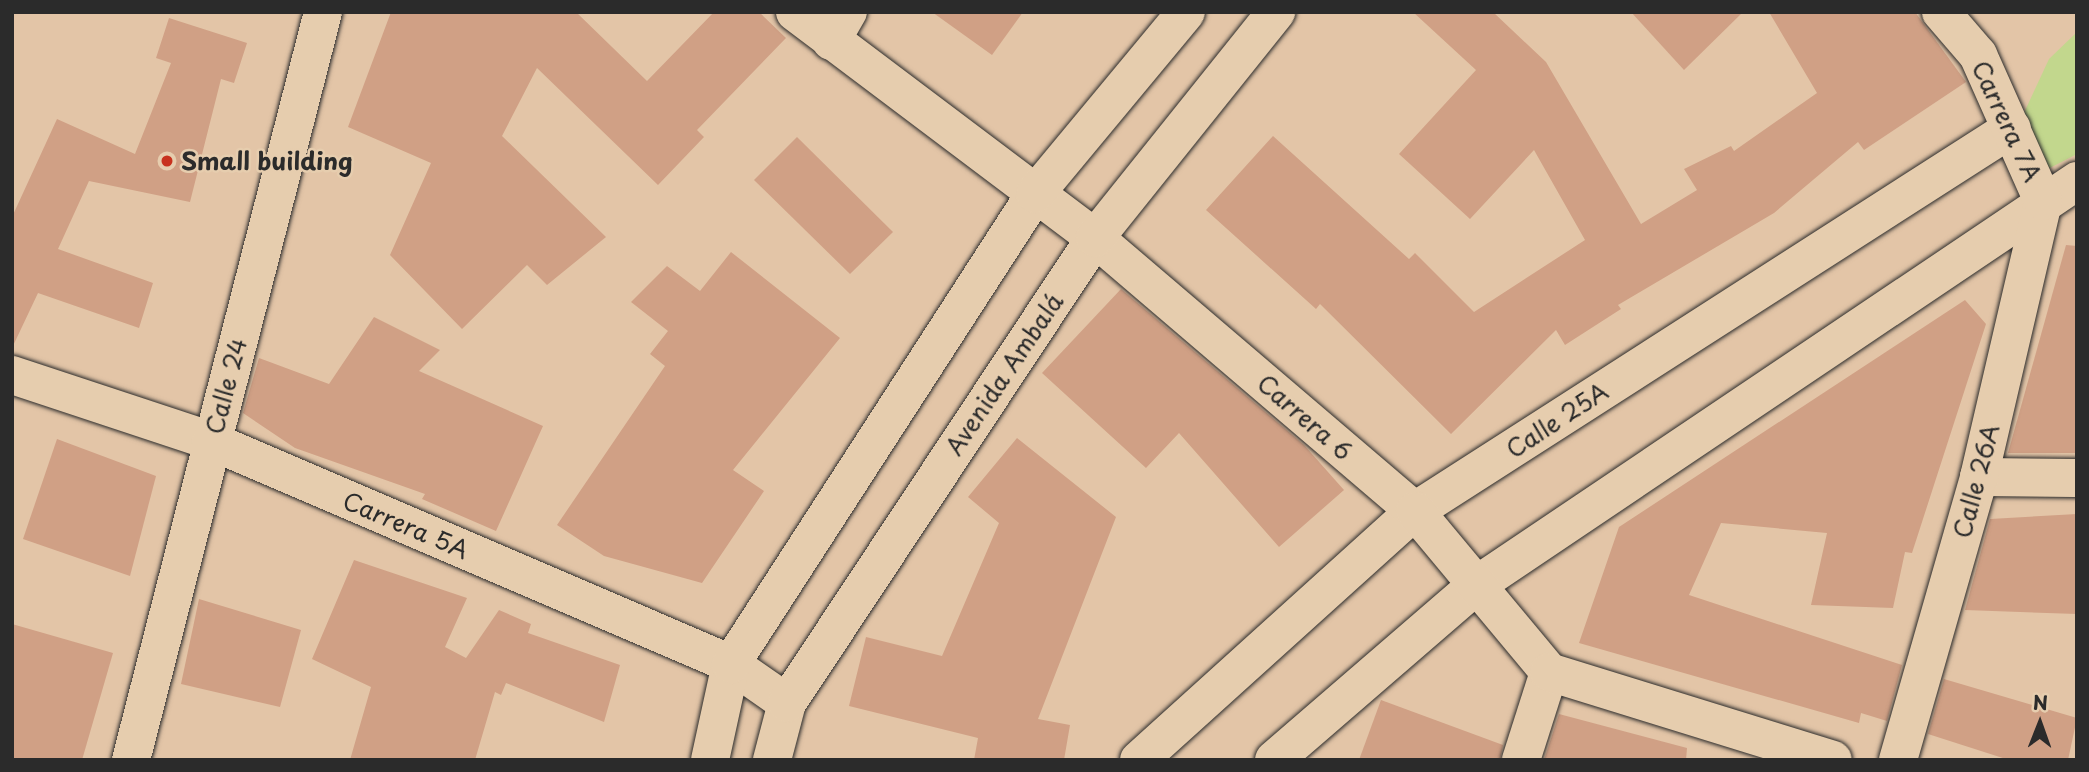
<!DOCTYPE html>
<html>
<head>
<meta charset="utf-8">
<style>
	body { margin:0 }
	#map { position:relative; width:2089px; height:772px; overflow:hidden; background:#e3c5a7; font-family:"Playpen Sans",sans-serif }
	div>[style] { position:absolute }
	.green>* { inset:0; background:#c2d78d }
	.building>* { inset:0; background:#d0a085 }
	.roads { filter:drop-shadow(0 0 2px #2b2b2b) drop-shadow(0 0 2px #2b2b2b) }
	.minor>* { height:38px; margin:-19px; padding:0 19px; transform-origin:19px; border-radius:19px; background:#e6cdae }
	.tertiary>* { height:38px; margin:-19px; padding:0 19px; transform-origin:19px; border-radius:19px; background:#e6cdae }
	.secondary>* { height:38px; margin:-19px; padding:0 19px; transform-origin:19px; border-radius:19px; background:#e6cdae }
	.dots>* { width:19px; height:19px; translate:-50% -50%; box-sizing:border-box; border:4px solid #e6cdae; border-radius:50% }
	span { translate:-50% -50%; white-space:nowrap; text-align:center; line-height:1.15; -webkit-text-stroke:5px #e6cdae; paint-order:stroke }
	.street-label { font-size:24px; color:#2b2b2b }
	.poi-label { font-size:24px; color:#2b2b2b; font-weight:700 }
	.left { translate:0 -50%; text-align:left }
	.frame { position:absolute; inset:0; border:14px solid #2b2b2b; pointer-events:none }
	.north { position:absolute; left:2005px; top:688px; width:70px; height:70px; -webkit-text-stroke:5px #e6cdae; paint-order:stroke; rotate:1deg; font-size:19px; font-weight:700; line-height:28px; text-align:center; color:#2b2b2b }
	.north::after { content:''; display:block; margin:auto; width:24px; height:32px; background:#2b2b2b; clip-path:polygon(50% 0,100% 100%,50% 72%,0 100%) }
</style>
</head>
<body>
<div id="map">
	<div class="green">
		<div style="clip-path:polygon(2077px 32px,2077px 154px,2044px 171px,2023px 115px,2049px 59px)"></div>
	</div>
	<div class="building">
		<div style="clip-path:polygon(391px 12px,576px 12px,647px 81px,714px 12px,759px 12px,786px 38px,697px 130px,704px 137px,658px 185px,537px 68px,502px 136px,606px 237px,547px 285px,527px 265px,462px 329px,390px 255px,431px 163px,348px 127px)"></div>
		<div style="clip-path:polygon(932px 12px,1023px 12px,992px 55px)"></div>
		<div style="clip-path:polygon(1413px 12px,1493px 12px,1546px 62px,1641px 224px,1697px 190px,1684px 169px,1731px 146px,1734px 151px,1817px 93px,1769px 12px,1915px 12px,1966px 82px,1864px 150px,1858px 142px,1774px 213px,1618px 305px,1621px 309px,1565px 345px,1556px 330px,1451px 434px,1320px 304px,1316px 309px,1206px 210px,1273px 136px,1409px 259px,1415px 253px,1474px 312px,1585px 240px,1534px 150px,1470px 219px,1399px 154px,1476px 70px)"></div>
		<div style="clip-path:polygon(1631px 12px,1743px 12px,1684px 70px)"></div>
		<div style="clip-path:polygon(169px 18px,247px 43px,234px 83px,221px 79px,190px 202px,89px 181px,58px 249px,153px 283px,139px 328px,38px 293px,12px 348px,12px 217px,57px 119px,135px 154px,171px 63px,156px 58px)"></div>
		<div style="clip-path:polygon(797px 137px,893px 232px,850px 274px,754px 180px)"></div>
		<div style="clip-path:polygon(2066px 245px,2077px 246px,2077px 453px,2008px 453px)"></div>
		<div style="clip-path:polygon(731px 252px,840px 338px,733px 470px,764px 491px,702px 583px,604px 556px,557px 525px,665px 366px,650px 354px,668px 331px,631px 302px,667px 266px,700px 291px)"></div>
		<div style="clip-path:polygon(1121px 289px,1304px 445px,1344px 490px,1279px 547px,1179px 433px,1146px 468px,1042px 373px)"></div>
		<div style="clip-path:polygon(1965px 300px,1986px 324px,1912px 553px,1905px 552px,1893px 608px,1811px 605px,1827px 533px,1721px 523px,1689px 595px,1902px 665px,1887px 721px,1861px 713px,1859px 723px,1579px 643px,1619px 527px)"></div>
		<div style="clip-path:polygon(374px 317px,440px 350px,419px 371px,543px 426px,496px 531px,422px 499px,425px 494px,295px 448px,243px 413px,259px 358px,329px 384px)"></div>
		<div style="clip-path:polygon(1017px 438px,1116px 517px,1038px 719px,1070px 725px,1064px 760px,974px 760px,978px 738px,849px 706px,866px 637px,942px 656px,999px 523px,968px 497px)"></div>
		<div style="clip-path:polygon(57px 439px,156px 476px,130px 576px,23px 539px)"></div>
		<div style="clip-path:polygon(2077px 514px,2077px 614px,1965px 610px,1990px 519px)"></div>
		<div style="clip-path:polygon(354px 560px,467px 598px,445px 647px,466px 658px,499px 610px,531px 624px,528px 633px,620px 665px,604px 722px,506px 683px,501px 695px,495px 692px,475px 760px,350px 760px,371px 687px,312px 659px)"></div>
		<div style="clip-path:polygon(199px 599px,301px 630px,280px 707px,181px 684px)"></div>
		<div style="clip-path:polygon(12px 624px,113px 653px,82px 760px,12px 760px)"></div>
		<div style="clip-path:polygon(1944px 679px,2077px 718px,2068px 760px,2009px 760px,1928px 734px)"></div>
		<div style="clip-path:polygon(1381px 700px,1503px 745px,1500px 760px,1359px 760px)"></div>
		<div style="clip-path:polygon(1559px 714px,1687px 748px,1686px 760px,1544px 760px)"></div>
	</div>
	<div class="roads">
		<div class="minor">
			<div style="left:831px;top:41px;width:34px;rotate:-60deg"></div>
			<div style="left:12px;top:375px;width:210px;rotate:18.3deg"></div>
			<div style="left:211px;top:441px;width:566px;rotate:23.21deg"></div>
			<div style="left:731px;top:664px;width:68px;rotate:34.9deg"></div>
			<div style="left:1979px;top:477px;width:98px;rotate:0.6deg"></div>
			<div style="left:131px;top:760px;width:772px;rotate:-75.6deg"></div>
			<div style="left:1139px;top:760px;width:372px;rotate:-42.1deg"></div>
			<div style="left:1415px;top:511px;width:709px;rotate:-32.68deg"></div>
			<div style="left:1274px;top:760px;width:269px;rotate:-40.8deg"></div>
			<div style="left:1478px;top:584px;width:722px;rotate:-33.93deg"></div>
			<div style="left:1521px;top:760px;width:92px;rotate:-72.3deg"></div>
			<div style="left:1898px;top:760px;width:294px;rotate:-74deg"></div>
			<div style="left:1979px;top:477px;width:283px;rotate:-76.9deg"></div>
			<div style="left:2043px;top:201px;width:160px;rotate:-114deg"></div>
			<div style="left:1978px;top:55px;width:57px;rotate:-130.7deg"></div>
		</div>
		<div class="tertiary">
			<div style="left:795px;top:12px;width:376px;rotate:37deg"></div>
			<div style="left:1095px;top:238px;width:421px;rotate:40.5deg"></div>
			<div style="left:1415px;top:511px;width:209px;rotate:50.2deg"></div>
			<div style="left:1549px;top:672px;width:297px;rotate:17.2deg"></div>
		</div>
		<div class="secondary">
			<div style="left:710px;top:760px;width:98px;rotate:-77.7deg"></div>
			<div style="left:731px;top:664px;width:560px;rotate:-57.1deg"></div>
			<div style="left:1035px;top:194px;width:236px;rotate:-50.3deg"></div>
			<div style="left:772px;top:760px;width:59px;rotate:-75.3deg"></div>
			<div style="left:787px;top:703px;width:558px;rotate:-56.48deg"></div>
			<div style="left:1095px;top:238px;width:290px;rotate:-51.3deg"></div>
		</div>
	</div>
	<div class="dots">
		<div style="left:167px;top:161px;background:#c8321e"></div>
	</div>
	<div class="street-label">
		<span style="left:2007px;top:121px;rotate:65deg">Carrera 7A</span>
		<span style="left:1004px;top:374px;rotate:-56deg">Avenida Ambalá</span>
		<span style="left:226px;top:386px;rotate:-75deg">Calle 24</span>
		<span style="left:1305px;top:417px;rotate:41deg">Carrera 6</span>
		<span style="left:1557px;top:420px;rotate:-33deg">Calle 25A</span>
		<span style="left:1976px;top:481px;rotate:-75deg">Calle 26A</span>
		<span style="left:406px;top:525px;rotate:23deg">Carrera 5A</span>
	</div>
	<div class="poi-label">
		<span class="left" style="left:181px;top:161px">Small building</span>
	</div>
	<div class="frame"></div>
	<div class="north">N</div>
</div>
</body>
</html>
